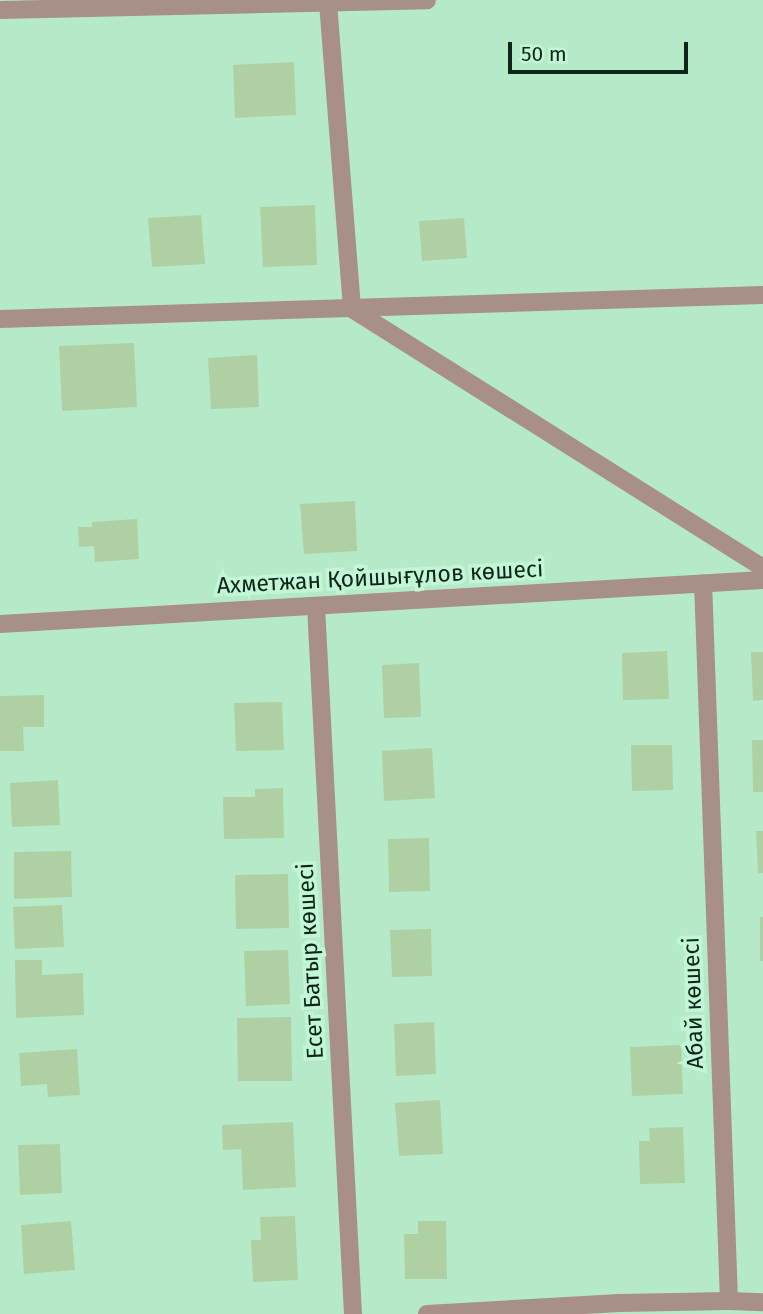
<!DOCTYPE html>
<html>
<head>
<meta charset="utf-8">
<style>
	body { margin:0 }
	#map { position:relative; width:763px; height:1314px; overflow:hidden; background:#b5eac8; font-family:"Fira Sans",sans-serif }
	div>[style] { position:absolute }
	.building>* { inset:0; background:#afd0a2 }
	.street>* { height:18px; margin:-9px; padding:0 9px; transform-origin:9px; border-radius:9px; background:#a88f87 }
	span { translate:-50% -50%; white-space:nowrap; text-align:center; line-height:1.15; -webkit-text-stroke:7px #c2f7d5; paint-order:stroke }
	.street-label { font-size:23px; color:#102519 }
	.scale { position:absolute; left:508px; top:42px; width:180px; height:32px; box-sizing:border-box; border:4px solid #102519; border-top:0; padding-left:9px; font-size:21px; line-height:24px; white-space:nowrap; color:#102519; -webkit-text-stroke:5px #c2f7d5; paint-order:stroke }
</style>
</head>
<body>
<div id="map">
	<div class="building">
		<div style="clip-path:polygon(294px 62px,296px 115px,235px 118px,233px 65px)"></div>
		<div style="clip-path:polygon(315px 205px,317px 265px,263px 267px,260px 207px)"></div>
		<div style="clip-path:polygon(201px 215px,205px 264px,152px 267px,148px 218px)"></div>
		<div style="clip-path:polygon(464px 218px,467px 258px,422px 261px,419px 221px)"></div>
		<div style="clip-path:polygon(134px 343px,137px 407px,62px 411px,59px 346px)"></div>
		<div style="clip-path:polygon(257px 355px,259px 407px,211px 409px,208px 358px)"></div>
		<div style="clip-path:polygon(355px 501px,357px 551px,304px 554px,300px 504px)"></div>
		<div style="clip-path:polygon(137px 519px,139px 559px,95px 562px,94px 546px,79px 547px,78px 527px,92px 527px,92px 522px)"></div>
		<div style="clip-path:polygon(667px 651px,669px 699px,623px 700px,622px 653px)"></div>
		<div style="clip-path:polygon(751px 652px,763px 652px,763px 700px,753px 701px)"></div>
		<div style="clip-path:polygon(419px 663px,421px 717px,384px 718px,382px 665px)"></div>
		<div style="clip-path:polygon(44px 695px,44px 727px,23px 727px,24px 751px,0 751px,0 696px)"></div>
		<div style="clip-path:polygon(282px 702px,284px 750px,236px 751px,234px 703px)"></div>
		<div style="clip-path:polygon(752px 740px,763px 740px,763px 792px,753px 792px)"></div>
		<div style="clip-path:polygon(631px 745px,672px 745px,673px 790px,632px 791px)"></div>
		<div style="clip-path:polygon(432px 748px,435px 798px,384px 801px,382px 751px)"></div>
		<div style="clip-path:polygon(58px 780px,60px 825px,12px 827px,10px 783px)"></div>
		<div style="clip-path:polygon(283px 788px,284px 838px,224px 839px,223px 797px,255px 797px,255px 789px)"></div>
		<div style="clip-path:polygon(756px 831px,763px 831px,763px 873px,758px 873px)"></div>
		<div style="clip-path:polygon(429px 838px,430px 891px,389px 892px,388px 839px)"></div>
		<div style="clip-path:polygon(71px 851px,72px 897px,14px 899px,14px 852px)"></div>
		<div style="clip-path:polygon(288px 874px,289px 928px,236px 929px,235px 875px)"></div>
		<div style="clip-path:polygon(62px 905px,64px 947px,15px 949px,13px 907px)"></div>
		<div style="clip-path:polygon(760px 917px,763px 917px,763px 961px,760px 961px)"></div>
		<div style="clip-path:polygon(431px 929px,432px 976px,392px 977px,390px 930px)"></div>
		<div style="clip-path:polygon(288px 950px,290px 1004px,246px 1006px,244px 951px)"></div>
		<div style="clip-path:polygon(15px 960px,42px 960px,42px 975px,83px 973px,84px 1015px,16px 1018px)"></div>
		<div style="clip-path:polygon(291px 1017px,292px 1081px,238px 1081px,237px 1018px)"></div>
		<div style="clip-path:polygon(434px 1022px,436px 1074px,396px 1076px,394px 1024px)"></div>
		<div style="clip-path:polygon(681px 1045px,683px 1094px,632px 1096px,630px 1047px)"></div>
		<div style="clip-path:polygon(77px 1049px,80px 1095px,48px 1097px,47px 1084px,21px 1086px,19px 1053px)"></div>
		<div style="clip-path:polygon(440px 1100px,443px 1154px,399px 1156px,395px 1103px)"></div>
		<div style="clip-path:polygon(293px 1122px,296px 1187px,243px 1190px,241px 1149px,223px 1150px,222px 1125px)"></div>
		<div style="clip-path:polygon(683px 1127px,685px 1183px,640px 1184px,639px 1141px,650px 1141px,649px 1128px)"></div>
		<div style="clip-path:polygon(60px 1144px,62px 1193px,20px 1195px,18px 1145px)"></div>
		<div style="clip-path:polygon(295px 1216px,298px 1280px,253px 1282px,251px 1240px,261px 1240px,260px 1217px)"></div>
		<div style="clip-path:polygon(71px 1221px,75px 1270px,24px 1274px,21px 1225px)"></div>
		<div style="clip-path:polygon(418px 1221px,446px 1221px,447px 1279px,405px 1279px,404px 1234px,418px 1234px)"></div>
	</div>
	<div class="street">
		<div style="left:328px;top:3px;width:307px;rotate:85.5deg"></div>
		<div style="left:352px;top:309px;width:486px;rotate:32.2deg"></div>
		<div style="left:0;top:10px;width:427px;rotate:-1.3deg"></div>
		<div style="left:0;top:319px;width:763px;rotate:-1.8deg"></div>
		<div style="left:316px;top:606px;width:709px;rotate:87.01deg"></div>
		<div style="left:0;top:624px;width:764px;rotate:-3.3deg"></div>
		<div style="left:729px;top:1301px;width:34px;rotate:2deg"></div>
		<div style="left:427px;top:1314px;width:193px;rotate:-3.3deg"></div>
		<div style="left:620px;top:1303px;width:109px;rotate:-1.1deg"></div>
		<div style="left:729px;top:1301px;width:718px;rotate:-92.07deg"></div>
	</div>
	<div class="street-label">
		<span style="left:380px;top:577px;rotate:-3deg">Ахметжан Қойшығұлов көшесі</span>
		<span style="left:310px;top:961px;rotate:-93deg">Есет Батыр көшесі</span>
		<span style="left:693px;top:1003px;rotate:-92deg">Абай көшесі</span>
	</div>
	<div class="scale">50 m</div>
</div>
</body>
</html>
